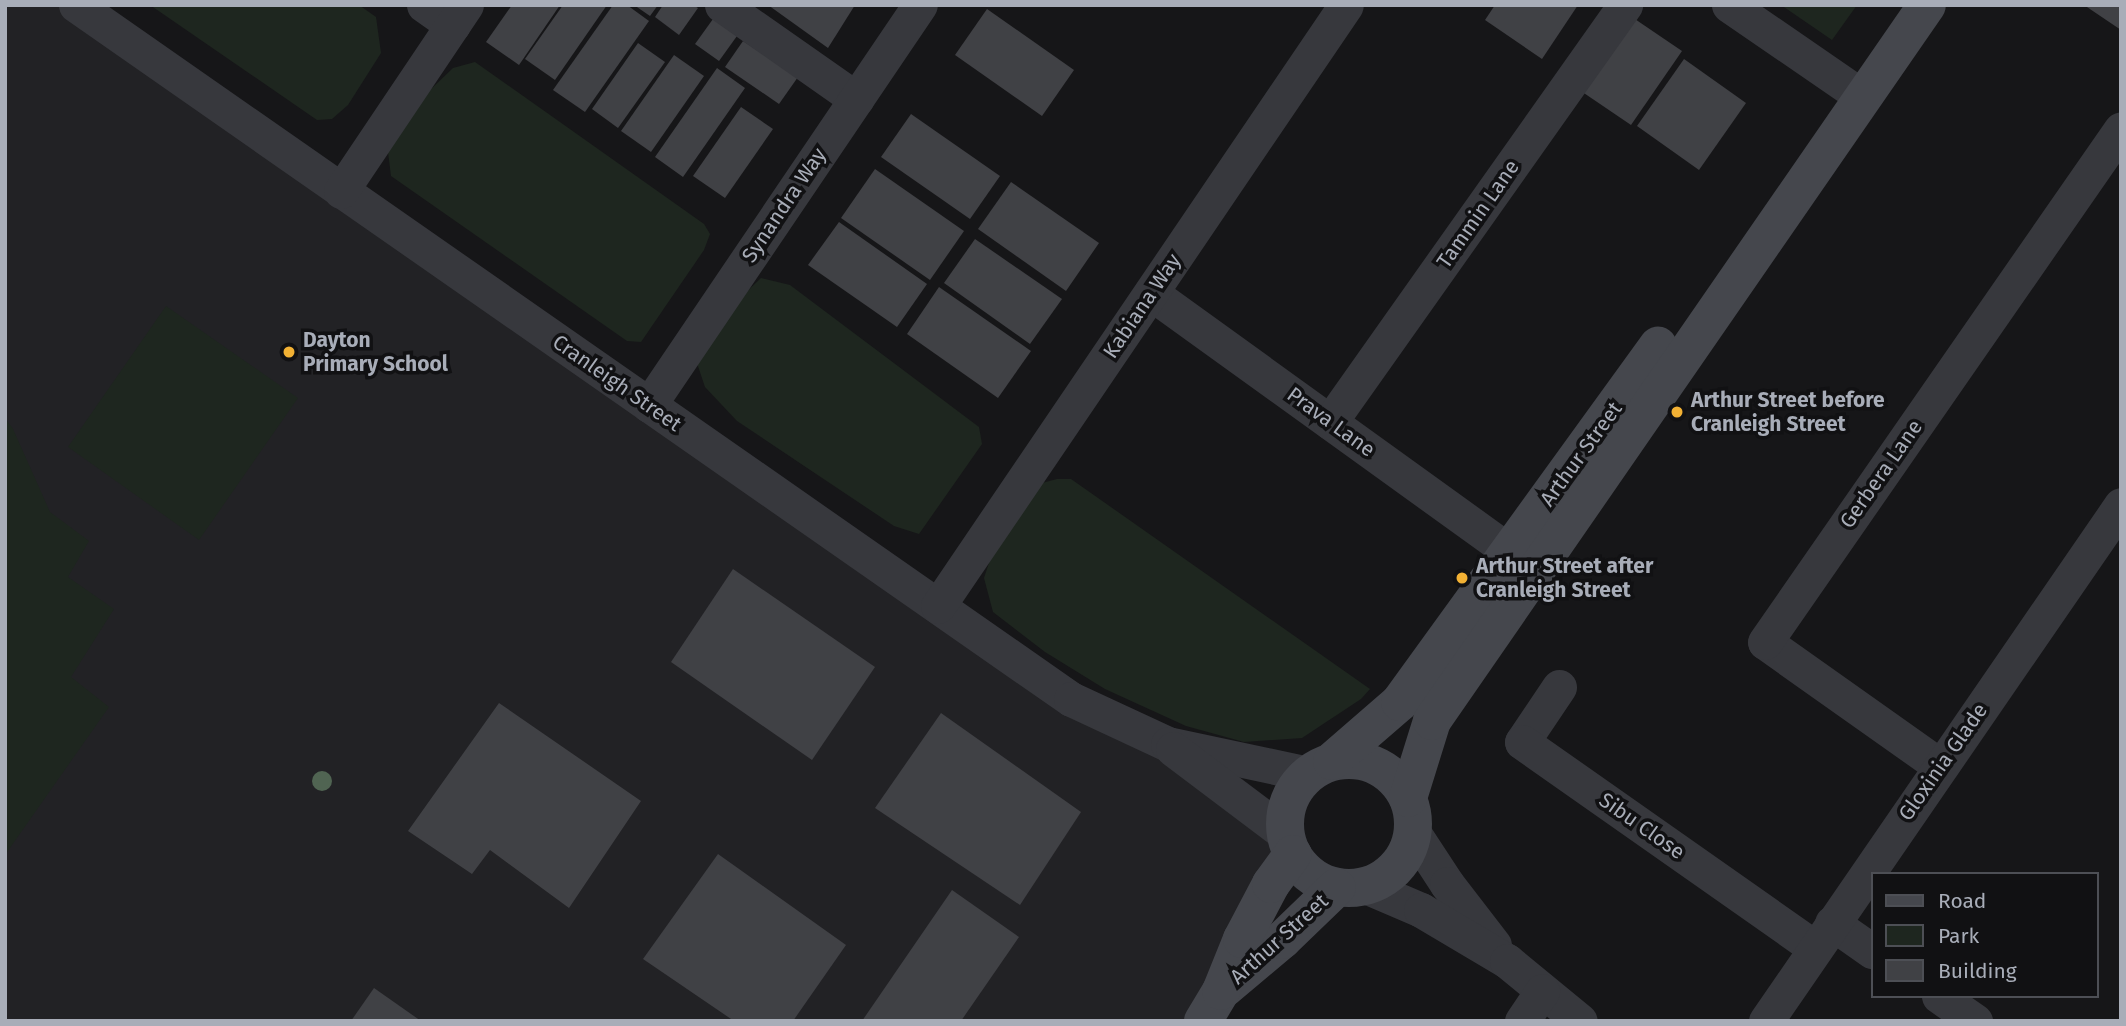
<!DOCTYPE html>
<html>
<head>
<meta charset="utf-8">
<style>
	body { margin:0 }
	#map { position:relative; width:2126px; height:1026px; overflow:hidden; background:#161618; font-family:"Fira Sans",sans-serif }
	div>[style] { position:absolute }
	.built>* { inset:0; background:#222225 }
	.green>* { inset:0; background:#1e261f }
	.building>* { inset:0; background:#404145 }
	.street>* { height:35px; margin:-17.5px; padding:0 17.5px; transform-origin:17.5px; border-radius:17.5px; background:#37383d }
	.secondary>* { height:38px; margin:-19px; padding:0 19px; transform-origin:19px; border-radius:19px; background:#45474d }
	.secondary>.ring { margin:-19px; padding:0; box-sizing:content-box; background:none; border:38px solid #45474d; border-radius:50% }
	.trees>* { width:20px; height:20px; margin:-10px; border-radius:50%; background:#506452 }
	.dots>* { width:19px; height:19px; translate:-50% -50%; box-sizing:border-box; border:4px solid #111113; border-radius:50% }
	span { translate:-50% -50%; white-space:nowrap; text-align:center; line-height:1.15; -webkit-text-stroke:7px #111113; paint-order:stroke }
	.street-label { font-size:21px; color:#a8adb8 }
	.poi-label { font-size:21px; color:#a8adb8; font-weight:700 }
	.left { translate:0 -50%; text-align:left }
	.frame { position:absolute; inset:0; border:7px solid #a8adb8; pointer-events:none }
	.legend { position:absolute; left:1871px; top:872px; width:228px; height:126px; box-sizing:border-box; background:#111113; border:2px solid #4d4f55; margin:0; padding:9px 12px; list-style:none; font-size:21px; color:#a8adb8 }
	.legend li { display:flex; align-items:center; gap:14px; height:35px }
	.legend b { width:35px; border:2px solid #4d4f55 }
</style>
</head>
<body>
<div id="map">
	<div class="built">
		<div style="clip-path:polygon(5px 5px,76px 5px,1168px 744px,1293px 854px,1203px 1021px,5px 1021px)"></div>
	</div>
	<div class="green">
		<div style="clip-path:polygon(150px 5px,359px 5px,376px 17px,381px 53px,348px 105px,332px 119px,317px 120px)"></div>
		<div style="clip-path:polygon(1781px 5px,1857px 5px,1832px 40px)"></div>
		<div style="clip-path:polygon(475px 62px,704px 224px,710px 234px,704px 250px,641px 342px,627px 341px,391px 176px,388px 152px,428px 92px,453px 68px)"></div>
		<div style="clip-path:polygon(761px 278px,790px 285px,979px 427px,982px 444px,919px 534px,894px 526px,737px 421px,705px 387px,697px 363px,738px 300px)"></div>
		<div style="clip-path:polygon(166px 306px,298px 398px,199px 540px,68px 447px)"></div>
		<div style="clip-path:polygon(5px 418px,13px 429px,50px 512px,89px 541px,68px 577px,114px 609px,71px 677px,109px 707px,5px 855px)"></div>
		<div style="clip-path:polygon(1057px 479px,1071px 479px,1370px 689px,1361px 699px,1302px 738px,1244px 742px,1186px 726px,1105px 689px,1045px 652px,993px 612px,984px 578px,991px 557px,1042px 483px)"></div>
	</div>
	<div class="building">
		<div style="clip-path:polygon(512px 5px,560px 5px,519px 65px,486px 42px)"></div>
		<div style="clip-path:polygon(563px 5px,607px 5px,555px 80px,525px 59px)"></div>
		<div style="clip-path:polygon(613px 5px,627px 5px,649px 21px,585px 112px,553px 90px)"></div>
		<div style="clip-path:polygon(634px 5px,658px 5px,650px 16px)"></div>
		<div style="clip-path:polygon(663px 5px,693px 5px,698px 8px,679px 35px,655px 17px)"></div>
		<div style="clip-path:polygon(768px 5px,855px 5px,828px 48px)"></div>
		<div style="clip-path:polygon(1495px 5px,1578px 5px,1542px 59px,1485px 20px)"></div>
		<div style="clip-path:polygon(2084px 5px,2121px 5px,2121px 30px)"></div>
		<div style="clip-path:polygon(987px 9px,1074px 70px,1042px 116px,955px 55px)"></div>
		<div style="clip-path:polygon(1626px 13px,1682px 51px,1631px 125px,1575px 87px)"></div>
		<div style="clip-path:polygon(713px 19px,737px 36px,719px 61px,695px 44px)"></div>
		<div style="clip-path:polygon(743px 41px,798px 77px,779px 104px,725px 67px)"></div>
		<div style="clip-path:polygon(638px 43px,665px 62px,618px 128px,592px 109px)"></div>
		<div style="clip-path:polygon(674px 55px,704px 76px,651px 152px,621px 131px)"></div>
		<div style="clip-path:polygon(1684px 59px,1746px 103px,1699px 170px,1637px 126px)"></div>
		<div style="clip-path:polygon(717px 68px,745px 88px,683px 177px,655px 157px)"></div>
		<div style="clip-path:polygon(741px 107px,773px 129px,725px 198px,693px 176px)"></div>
		<div style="clip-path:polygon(911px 114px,1000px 176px,970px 219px,881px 157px)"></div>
		<div style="clip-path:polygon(875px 169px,964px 231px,930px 280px,841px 218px)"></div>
		<div style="clip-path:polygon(1011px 182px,1099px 243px,1066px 291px,978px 229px)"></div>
		<div style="clip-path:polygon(839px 222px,927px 284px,897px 327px,808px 265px)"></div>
		<div style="clip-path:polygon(975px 239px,1062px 299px,1030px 344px,944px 283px)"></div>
		<div style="clip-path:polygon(939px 287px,1031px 351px,998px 398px,907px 334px)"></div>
		<div style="clip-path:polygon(733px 569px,875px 667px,812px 760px,671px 662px)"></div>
		<div style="clip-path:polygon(499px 703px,641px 801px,569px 908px,490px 850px,472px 874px,408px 831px)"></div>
		<div style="clip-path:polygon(941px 713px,1081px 812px,1020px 905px,875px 808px)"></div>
		<div style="clip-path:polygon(718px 854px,846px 945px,793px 1021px,734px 1021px,643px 959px)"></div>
		<div style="clip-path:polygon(952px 890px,1019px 937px,961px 1021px,862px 1021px)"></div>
		<div style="clip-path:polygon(374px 988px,421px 1021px,351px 1021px)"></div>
	</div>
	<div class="street">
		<div style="left:76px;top:5px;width:1213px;rotate:34.9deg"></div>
		<div style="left:1071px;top:699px;width:107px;rotate:24.9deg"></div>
		<div style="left:1168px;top:744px;width:143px;rotate:12.1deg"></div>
		<div style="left:424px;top:5px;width:35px;rotate:35deg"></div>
		<div style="left:722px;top:5px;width:164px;rotate:35deg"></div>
		<div style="left:1729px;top:5px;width:163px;rotate:34.5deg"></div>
		<div style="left:341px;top:191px;width:224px;rotate:-56.1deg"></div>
		<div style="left:1151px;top:293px;width:443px;rotate:35.8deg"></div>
		<div style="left:649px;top:405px;width:483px;rotate:-55.9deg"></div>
		<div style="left:1330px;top:422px;width:511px;rotate:-54.72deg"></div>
		<div style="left:938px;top:606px;width:726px;rotate:-55.83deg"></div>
		<div style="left:1559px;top:687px;width:66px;rotate:123.9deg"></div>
		<div style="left:1522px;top:742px;width:358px;rotate:35.1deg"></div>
		<div style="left:1173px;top:749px;width:141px;rotate:37deg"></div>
		<div style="left:1940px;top:766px;width:214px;rotate:-144.7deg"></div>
		<div style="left:1765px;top:642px;width:624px;rotate:-55.24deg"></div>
		<div style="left:1413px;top:832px;width:62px;rotate:56.8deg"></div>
		<div style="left:1447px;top:884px;width:77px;rotate:52.4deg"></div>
		<div style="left:1365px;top:886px;width:61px;rotate:23.2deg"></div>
		<div style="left:1421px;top:910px;width:100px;rotate:30.7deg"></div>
		<div style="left:1507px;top:961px;width:94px;rotate:39.4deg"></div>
		<div style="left:1832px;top:923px;width:49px;rotate:35deg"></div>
		<div style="left:1939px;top:996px;width:44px;rotate:34.8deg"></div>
		<div style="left:1522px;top:1021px;width:36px;rotate:-56deg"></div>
		<div style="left:1766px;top:1021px;width:626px;rotate:-55.47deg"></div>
	</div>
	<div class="secondary">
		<div class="ring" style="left:1285px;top:760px;width:90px;height:90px"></div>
		<div style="left:1332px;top:761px;width:90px;rotate:-40.9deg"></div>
		<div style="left:1400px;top:702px;width:440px;rotate:-54.1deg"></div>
		<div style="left:1408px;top:798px;width:81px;rotate:-72.7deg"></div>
		<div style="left:1432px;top:721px;width:870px;rotate:-55.34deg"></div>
		<div style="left:1225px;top:988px;width:75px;rotate:-40.1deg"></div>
		<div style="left:1282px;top:940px;width:76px;rotate:-43.9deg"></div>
		<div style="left:1203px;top:1021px;width:35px;rotate:-59deg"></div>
		<div style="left:1221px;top:991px;width:56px;rotate:-68deg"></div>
		<div style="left:1242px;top:939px;width:62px;rotate:-62.2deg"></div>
		<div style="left:1271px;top:884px;width:37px;rotate:-54deg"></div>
	</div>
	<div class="trees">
		<div style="left:322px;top:781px"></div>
	</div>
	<div class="dots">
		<div style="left:289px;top:352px;background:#f2b134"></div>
		<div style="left:1677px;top:412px;background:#f2b134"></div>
		<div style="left:1462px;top:578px;background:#f2b134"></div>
	</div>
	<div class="street-label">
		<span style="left:784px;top:205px;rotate:-56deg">Synandra Way</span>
		<span style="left:1478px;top:214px;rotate:-55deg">Tammin Lane</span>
		<span style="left:1142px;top:306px;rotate:-56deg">Kabiana Way</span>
		<span style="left:617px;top:383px;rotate:35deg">Cranleigh Street</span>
		<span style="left:1331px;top:422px;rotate:36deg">Prava Lane</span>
		<span style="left:1581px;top:454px;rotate:-54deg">Arthur Street</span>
		<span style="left:1881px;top:474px;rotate:-55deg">Gerbera Lane</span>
		<span style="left:1943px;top:762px;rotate:-55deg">Gloxinia Glade</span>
		<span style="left:1642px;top:826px;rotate:35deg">Sibu Close</span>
		<span style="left:1279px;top:939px;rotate:-42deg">Arthur Street</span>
	</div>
	<div class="poi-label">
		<span class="left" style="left:303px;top:352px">Dayton<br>Primary School</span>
		<span class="left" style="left:1691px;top:412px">Arthur Street before<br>Cranleigh Street</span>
		<span class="left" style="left:1476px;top:578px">Arthur Street after<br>Cranleigh Street</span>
	</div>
	<div class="frame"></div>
	<ul class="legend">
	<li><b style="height:9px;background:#45474d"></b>Road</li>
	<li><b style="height:19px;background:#1e261f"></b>Park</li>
	<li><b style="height:19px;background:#404145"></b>Building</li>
	</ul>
</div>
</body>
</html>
